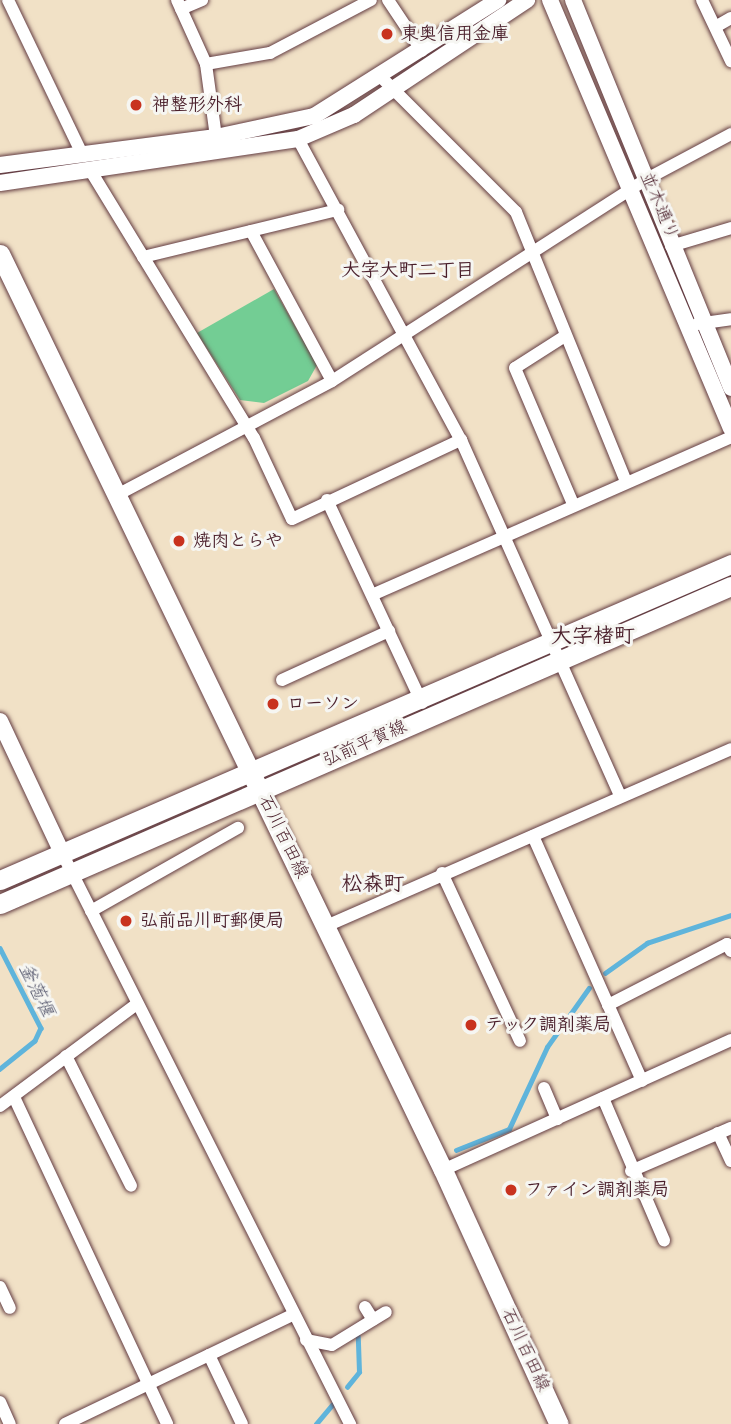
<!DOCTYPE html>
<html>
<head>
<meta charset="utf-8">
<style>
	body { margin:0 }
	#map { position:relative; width:731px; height:1424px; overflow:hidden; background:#f1e1c6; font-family:Pangolin,"Klee One",sans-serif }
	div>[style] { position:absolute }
	.green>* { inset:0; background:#73cd94 }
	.stream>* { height:4.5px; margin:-2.25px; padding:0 2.25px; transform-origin:2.25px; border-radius:2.25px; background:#5fb4db }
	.roads { filter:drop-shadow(0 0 2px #633c42) drop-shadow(0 0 2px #633c42) }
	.minor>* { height:12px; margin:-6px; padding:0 6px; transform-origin:6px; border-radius:6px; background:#fff }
	.tertiary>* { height:16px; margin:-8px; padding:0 8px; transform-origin:8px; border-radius:8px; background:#fff }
	.secondary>* { height:19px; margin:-9.5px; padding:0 9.5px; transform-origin:9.5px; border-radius:9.5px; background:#fff }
	.dots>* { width:19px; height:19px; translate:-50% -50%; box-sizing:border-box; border:4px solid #f6f6f2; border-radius:50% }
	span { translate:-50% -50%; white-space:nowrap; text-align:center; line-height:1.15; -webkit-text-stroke:6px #f6f6f2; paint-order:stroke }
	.poi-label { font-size:18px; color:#4a1f2b; font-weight:700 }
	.left { translate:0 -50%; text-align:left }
	.street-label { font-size:18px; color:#4a1f2b }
	.neighbourhood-label { font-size:19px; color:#4a1f2b; font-weight:700 }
	.water-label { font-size:19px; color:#515369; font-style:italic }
	.quarter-label { font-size:21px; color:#4a1f2b; font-weight:700 }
</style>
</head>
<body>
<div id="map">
	<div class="green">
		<div style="clip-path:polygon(274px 289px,317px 365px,308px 381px,264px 403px,240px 400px,197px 333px)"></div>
	</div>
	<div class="stream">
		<div style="left:0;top:948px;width:90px;rotate:62.9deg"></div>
		<div style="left:41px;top:1028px;width:14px;rotate:115deg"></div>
		<div style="left:35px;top:1041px;width:45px;rotate:141.3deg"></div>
		<div style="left:605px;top:973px;width:52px;rotate:-35.5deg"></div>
		<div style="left:647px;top:943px;width:89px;rotate:-18.4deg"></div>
		<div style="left:456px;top:1150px;width:57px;rotate:-21.6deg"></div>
		<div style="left:509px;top:1129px;width:90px;rotate:-65.1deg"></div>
		<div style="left:547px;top:1047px;width:72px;rotate:-54.6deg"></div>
		<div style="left:347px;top:1387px;width:19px;rotate:-51deg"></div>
		<div style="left:359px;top:1372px;width:35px;rotate:-92deg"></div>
		<div style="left:316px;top:1424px;width:25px;rotate:-50deg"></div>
	</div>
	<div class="roads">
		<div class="minor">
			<div style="left:8px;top:0;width:173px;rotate:64.3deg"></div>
			<div style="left:177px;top:0;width:70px;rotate:65.6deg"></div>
			<div style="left:206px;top:64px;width:81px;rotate:82.2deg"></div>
			<div style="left:388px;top:0;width:61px;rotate:56.3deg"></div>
			<div style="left:702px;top:0;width:68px;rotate:64.6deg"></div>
			<div style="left:181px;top:9px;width:23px;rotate:-23deg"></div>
			<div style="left:717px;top:26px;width:16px;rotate:-30deg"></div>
			<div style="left:206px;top:64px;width:65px;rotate:-9.8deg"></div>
			<div style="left:270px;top:53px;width:114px;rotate:-27.7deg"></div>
			<div style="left:383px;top:79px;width:188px;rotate:45deg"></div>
			<div style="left:516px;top:212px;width:291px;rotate:67.8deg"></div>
			<div style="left:298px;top:139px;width:342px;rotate:61.6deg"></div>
			<div style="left:461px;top:440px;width:389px;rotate:65.9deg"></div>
			<div style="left:92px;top:173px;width:311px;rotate:58.6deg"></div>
			<div style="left:254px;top:438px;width:89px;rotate:64.9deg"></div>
			<div style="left:292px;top:519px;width:187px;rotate:-25.1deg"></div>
			<div style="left:251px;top:231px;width:170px;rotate:61.6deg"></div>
			<div style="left:671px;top:246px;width:63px;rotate:-16.7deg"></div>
			<div style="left:143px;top:257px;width:201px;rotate:-13.6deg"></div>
			<div style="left:697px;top:324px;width:34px;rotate:-8deg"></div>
			<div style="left:565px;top:336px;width:59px;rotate:147.4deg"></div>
			<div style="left:515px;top:368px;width:148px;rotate:66.9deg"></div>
			<div style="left:117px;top:495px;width:243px;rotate:-27.9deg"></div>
			<div style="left:332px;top:381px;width:372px;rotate:-32.7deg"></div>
			<div style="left:645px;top:180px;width:98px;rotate:-28.1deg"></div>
			<div style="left:327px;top:500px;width:224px;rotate:64.9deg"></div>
			<div style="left:374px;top:594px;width:390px;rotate:-23.7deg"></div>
			<div style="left:282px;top:680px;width:118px;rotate:-24.6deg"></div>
			<div style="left:533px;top:836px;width:268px;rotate:66deg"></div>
			<div style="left:62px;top:853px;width:640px;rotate:63.23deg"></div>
			<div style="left:442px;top:873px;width:185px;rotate:65.1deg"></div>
			<div style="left:91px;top:911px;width:169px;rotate:-29.5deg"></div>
			<div style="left:326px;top:926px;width:442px;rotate:-23.6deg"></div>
			<div style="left:608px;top:1005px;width:134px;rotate:-27.1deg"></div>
			<div style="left:727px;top:944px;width:8px;rotate:60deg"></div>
			<div style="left:66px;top:1056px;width:145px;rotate:63.4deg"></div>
			<div style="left:544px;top:1088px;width:34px;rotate:67deg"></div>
			<div style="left:14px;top:1097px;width:361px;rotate:64.9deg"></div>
			<div style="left:603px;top:1098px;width:155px;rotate:66.8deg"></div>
			<div style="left:0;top:1106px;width:171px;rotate:-36.7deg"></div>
			<div style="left:718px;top:1133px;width:31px;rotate:65deg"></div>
			<div style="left:443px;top:1170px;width:316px;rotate:-24.3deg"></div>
			<div style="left:631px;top:1171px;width:109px;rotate:-23.3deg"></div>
			<div style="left:0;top:1287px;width:23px;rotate:65deg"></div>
			<div style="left:365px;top:1307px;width:15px;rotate:58deg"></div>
			<div style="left:306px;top:1340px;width:26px;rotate:11deg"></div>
			<div style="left:332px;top:1345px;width:63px;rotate:-31.4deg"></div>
			<div style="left:209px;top:1355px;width:76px;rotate:64.4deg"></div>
			<div style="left:0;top:1402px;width:24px;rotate:66deg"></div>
			<div style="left:65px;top:1424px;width:253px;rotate:-25.6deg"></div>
		</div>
		<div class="tertiary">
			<div style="left:550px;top:0;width:465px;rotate:67.1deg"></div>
			<div style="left:573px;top:0;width:419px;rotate:67.8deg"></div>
			<div style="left:0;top:165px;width:218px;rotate:-7.4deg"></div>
			<div style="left:216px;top:137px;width:100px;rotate:-12.1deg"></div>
			<div style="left:314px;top:116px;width:218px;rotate:-32.2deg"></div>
			<div style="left:0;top:183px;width:301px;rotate:-8.4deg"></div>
			<div style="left:298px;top:139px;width:61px;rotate:-23.2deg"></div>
			<div style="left:354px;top:115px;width:208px;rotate:-33.6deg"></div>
			<div style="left:0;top:721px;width:146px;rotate:64.8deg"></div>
		</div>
		<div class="secondary">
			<div style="left:0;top:254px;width:1017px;rotate:64.19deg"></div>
			<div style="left:443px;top:1170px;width:279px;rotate:65.5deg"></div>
			<div style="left:0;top:880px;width:796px;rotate:-23.38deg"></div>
			<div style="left:0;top:904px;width:797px;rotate:-23.51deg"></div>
		</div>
	</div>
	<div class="dots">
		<div style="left:387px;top:34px;background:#c8321e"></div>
		<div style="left:136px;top:105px;background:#c8321e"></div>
		<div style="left:179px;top:541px;background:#c8321e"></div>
		<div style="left:273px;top:704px;background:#c8321e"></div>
		<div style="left:126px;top:921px;background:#c8321e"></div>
		<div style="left:471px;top:1025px;background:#c8321e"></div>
		<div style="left:511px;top:1190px;background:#c8321e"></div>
	</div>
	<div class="poi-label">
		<span class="left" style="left:401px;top:34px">東奥信用金庫</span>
		<span class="left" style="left:152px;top:105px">神整形外科</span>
		<span class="left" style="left:193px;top:541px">焼肉とらや</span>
		<span class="left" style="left:287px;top:704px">ローソン</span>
		<span class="left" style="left:140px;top:921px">弘前品川町郵便局</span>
		<span class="left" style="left:485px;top:1025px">テック調剤薬局</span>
		<span class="left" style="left:525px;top:1190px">ファイン調剤薬局</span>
	</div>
	<div class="street-label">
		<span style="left:659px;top:206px;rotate:67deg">並木通り</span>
		<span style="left:365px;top:744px;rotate:-24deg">弘前平賀線</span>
		<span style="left:283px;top:837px;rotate:64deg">石川百田線</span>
		<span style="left:525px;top:1350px;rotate:65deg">石川百田線</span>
	</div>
	<div class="neighbourhood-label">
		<span style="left:408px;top:271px">大字大町二丁目</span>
	</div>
	<div class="water-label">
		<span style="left:36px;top:990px;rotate:64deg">釜萢堰</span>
	</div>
	<div class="quarter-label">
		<span style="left:593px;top:636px">大字楮町</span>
		<span style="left:373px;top:884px">松森町</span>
	</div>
</div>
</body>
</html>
